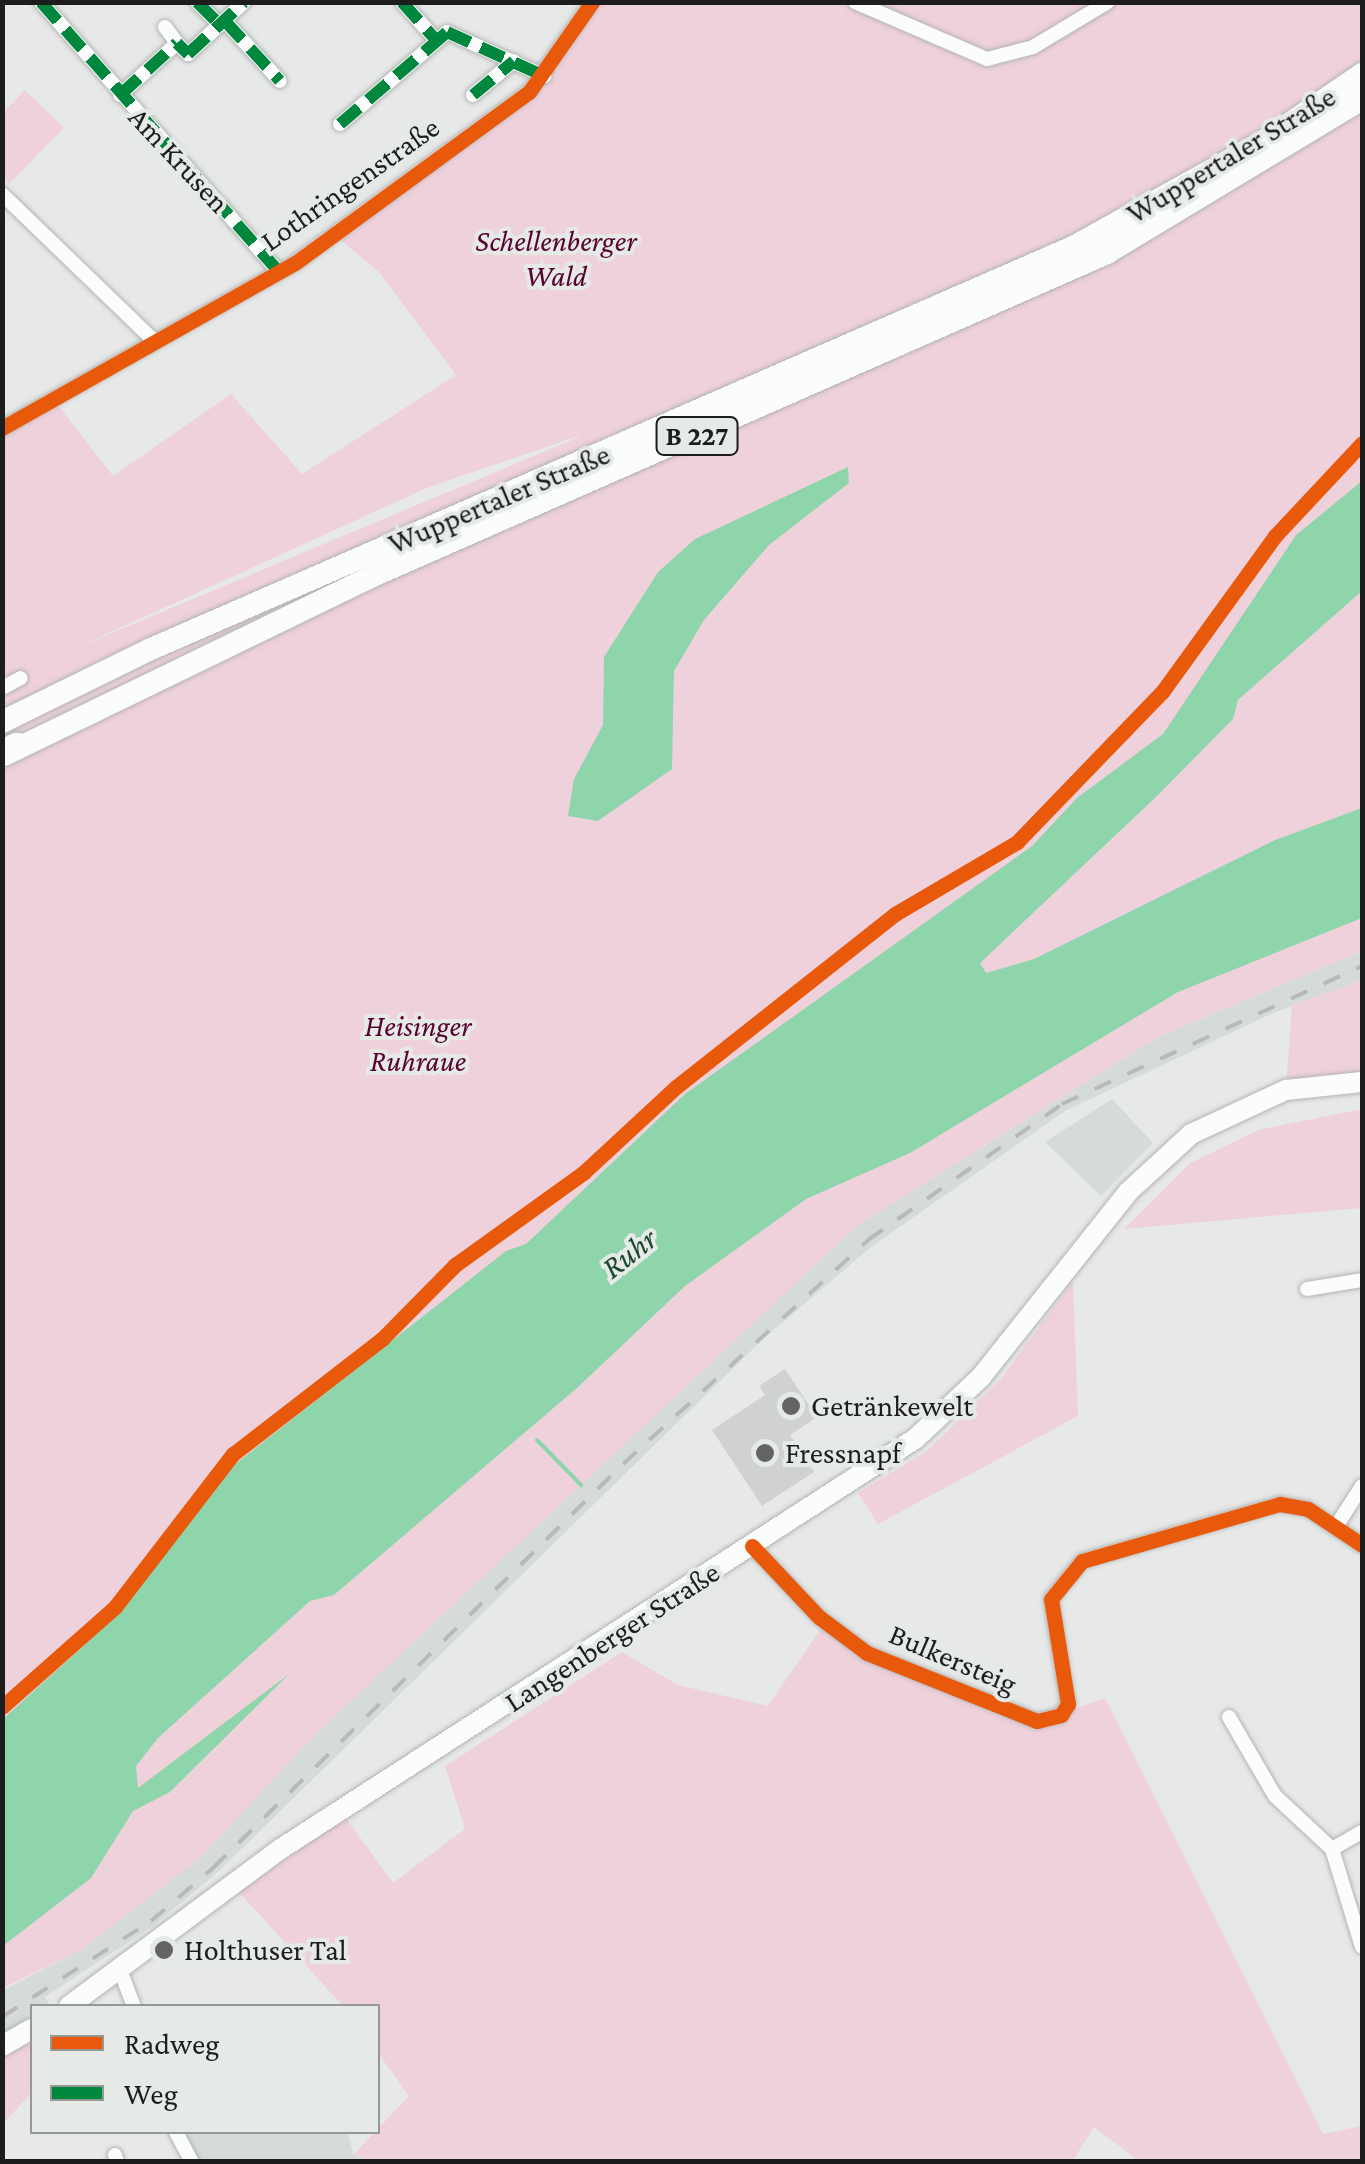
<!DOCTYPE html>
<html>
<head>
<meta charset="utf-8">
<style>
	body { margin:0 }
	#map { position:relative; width:1365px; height:2164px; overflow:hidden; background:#e7e9e8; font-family:"Crimson Pro",serif }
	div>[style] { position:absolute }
	.built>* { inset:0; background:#d5dcd7 }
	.green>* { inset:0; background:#efd1dc }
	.water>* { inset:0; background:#8fd5ab }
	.stream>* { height:4px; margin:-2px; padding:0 2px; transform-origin:2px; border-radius:2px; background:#8fd5ab }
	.building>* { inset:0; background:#d0d2d1 }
	.roads { filter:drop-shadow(0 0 2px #b3b4b3) drop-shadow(0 0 2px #b3b4b3) }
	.street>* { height:14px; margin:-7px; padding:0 7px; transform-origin:7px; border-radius:7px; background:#fbfcfc }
	.secondary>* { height:20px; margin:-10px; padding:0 10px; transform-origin:10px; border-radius:10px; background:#fbfcfc }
	.primary>* { height:22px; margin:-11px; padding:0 11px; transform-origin:11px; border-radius:11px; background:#fbfcfc }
	.highway>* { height:25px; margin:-12.5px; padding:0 12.5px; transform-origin:12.5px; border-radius:12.5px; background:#fbfcfc }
	.rail>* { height:4px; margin-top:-2px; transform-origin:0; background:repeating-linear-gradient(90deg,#b8b9b8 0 18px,transparent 0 36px) }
	.quiet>* { height:12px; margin-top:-6px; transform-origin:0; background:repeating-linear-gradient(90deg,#00873e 0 25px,transparent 0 37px) }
	.cycleway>* { height:15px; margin:-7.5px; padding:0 7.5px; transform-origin:7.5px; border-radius:7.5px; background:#e8590c }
	.dots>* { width:28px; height:28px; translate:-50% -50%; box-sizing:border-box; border:5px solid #e6eae7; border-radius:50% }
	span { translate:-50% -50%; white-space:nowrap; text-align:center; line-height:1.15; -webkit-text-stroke:8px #e6eae7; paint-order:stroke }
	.shield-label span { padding:2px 8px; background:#e6eae7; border:2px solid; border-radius:8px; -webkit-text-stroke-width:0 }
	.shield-label { font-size:28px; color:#1c1d1c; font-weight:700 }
	.street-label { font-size:30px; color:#1c1d1c }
	.park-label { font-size:30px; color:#590031; font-style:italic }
	.poi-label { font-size:30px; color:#1c1d1c }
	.left { translate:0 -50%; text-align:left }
	.water-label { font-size:32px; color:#1e472f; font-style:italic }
	.frame { position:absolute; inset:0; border:5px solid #1c1d1c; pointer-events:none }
	.legend { position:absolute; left:30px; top:2004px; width:350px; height:130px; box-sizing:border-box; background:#e6eae7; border:2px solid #959896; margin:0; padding:12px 18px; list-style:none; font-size:30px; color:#1c1d1c }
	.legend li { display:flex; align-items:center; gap:20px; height:50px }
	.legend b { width:50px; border:2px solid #959896 }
</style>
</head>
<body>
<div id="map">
	<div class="built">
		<div style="clip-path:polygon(1362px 951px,1362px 980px,1271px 1014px,1065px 1111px,871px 1247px,762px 1340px,219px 1871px,153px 1926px,45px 1997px,50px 2006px,32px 2006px,32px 2026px,3px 2042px,3px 1990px,80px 1951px,200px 1858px,315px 1735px,858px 1225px,1158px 1037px)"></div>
		<div style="clip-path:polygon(1112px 1099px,1153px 1143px,1101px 1196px,1045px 1142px)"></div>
		<div style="clip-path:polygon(174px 2132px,348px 2132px,353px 2154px,366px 2161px,193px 2161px)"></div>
	</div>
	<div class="green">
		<div style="clip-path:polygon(evenodd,593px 3px,1362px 3px,1362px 951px,1158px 1037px,858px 1225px,315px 1735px,200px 1858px,80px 1951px,3px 1988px,2px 684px,32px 669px,3px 682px,3px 433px,54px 400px,113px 476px,231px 394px,302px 474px,456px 375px,379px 272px,336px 236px,530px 94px,593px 3px,579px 436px,579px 437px,76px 648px,429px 487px,579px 436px)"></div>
		<div style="clip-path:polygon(25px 90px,64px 128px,9px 184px,3px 177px,3px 113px)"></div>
		<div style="clip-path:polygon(1362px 980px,1362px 1077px,1286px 1088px,1292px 1005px)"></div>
		<div style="clip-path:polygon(1362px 1109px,1362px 1208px,1124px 1229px,1189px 1164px,1258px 1130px)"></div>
		<div style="clip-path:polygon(1073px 1281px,1078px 1416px,878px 1524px,858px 1493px,927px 1451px,1000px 1380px)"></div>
		<div style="clip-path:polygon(822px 1627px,863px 1656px,1002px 1717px,1031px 1724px,1105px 1698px,1323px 2134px,1362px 2126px,1362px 2161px,1139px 2161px,1094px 2127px,1072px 2162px,367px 2161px,354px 2154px,409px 2096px,378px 2053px,378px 2006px,343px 2006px,239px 1892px,346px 1818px,393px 1883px,465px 1829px,445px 1766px,622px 1652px,678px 1685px,768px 1706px)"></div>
		<div style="clip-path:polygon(32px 2032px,32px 2093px,3px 2123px,2px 2048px)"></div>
	</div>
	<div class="water">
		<div style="clip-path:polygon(848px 467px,849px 483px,769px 545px,704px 620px,674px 671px,672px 769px,598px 821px,568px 816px,574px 779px,603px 725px,604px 657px,658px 572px,695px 539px)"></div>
		<div style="clip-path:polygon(1362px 481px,1362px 591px,1238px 700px,1233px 719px,1157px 796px,980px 963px,986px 973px,1034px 959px,1275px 840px,1362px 808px,1362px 918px,1178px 992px,910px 1153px,806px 1199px,685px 1286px,577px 1388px,334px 1595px,310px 1601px,158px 1738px,136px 1766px,138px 1788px,289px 1674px,170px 1792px,133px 1811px,91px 1878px,3px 1946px,3px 1719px,120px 1613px,229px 1469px,506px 1251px,526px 1244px,685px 1094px,1032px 846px,1077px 798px,1163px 734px,1296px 535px)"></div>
	</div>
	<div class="stream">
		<div style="left:537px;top:1440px;width:63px;rotate:45.6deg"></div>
	</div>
	<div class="building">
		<div style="clip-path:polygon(785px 1369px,817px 1417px,790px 1435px,814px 1472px,762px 1506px,712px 1430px,765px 1395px,759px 1386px)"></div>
	</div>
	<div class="roads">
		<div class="street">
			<div style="left:41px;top:2px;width:359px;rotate:48.6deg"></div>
			<div style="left:197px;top:2px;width:33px;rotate:45deg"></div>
			<div style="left:402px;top:2px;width:52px;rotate:48.1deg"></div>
			<div style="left:437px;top:41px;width:13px;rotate:-42deg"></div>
			<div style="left:447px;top:32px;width:107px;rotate:24.4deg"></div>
			<div style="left:855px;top:2px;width:144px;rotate:23.4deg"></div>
			<div style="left:987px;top:59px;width:48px;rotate:-14.6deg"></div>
			<div style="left:1033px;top:47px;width:87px;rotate:-31deg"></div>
			<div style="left:225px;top:21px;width:81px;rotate:47.5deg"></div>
			<div style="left:165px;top:27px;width:20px;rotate:53deg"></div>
			<div style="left:120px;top:95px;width:77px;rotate:-42.4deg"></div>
			<div style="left:177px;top:43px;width:16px;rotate:45deg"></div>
			<div style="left:188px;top:54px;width:76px;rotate:-42.9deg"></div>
			<div style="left:473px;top:95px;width:53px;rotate:-39.7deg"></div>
			<div style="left:340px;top:124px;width:128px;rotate:-40.6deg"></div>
			<div style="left:2px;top:194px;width:211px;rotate:44deg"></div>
			<div style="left:2px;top:428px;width:336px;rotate:-29.4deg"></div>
			<div style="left:295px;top:263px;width:290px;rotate:-36.2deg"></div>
			<div style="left:529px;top:92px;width:110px;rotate:-55deg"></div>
			<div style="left:2px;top:688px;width:21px;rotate:-28deg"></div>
			<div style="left:1307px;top:1289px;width:56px;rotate:-9.3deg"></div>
			<div style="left:1335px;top:1528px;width:50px;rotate:-57.3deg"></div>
			<div style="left:752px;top:1546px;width:98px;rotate:46.7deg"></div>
			<div style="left:819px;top:1617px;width:60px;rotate:36.9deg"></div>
			<div style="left:867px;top:1653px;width:183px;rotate:21.8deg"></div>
			<div style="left:1037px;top:1721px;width:25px;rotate:-14deg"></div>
			<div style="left:1061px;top:1715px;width:13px;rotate:-58deg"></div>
			<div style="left:1068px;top:1704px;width:106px;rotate:-99.2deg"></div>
			<div style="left:1051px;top:1599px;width:49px;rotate:-50.8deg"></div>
			<div style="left:1082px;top:1561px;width:206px;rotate:-16.1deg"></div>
			<div style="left:1280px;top:1504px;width:28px;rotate:10deg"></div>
			<div style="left:1308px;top:1509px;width:65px;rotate:33.7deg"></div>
			<div style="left:1229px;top:1717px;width:91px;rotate:59.8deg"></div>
			<div style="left:1275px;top:1796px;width:78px;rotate:42.9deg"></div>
			<div style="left:1332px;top:1849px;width:102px;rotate:73deg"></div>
			<div style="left:1332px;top:1849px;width:34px;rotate:-30deg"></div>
			<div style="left:120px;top:1970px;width:39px;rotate:69deg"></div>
			<div style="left:176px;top:2132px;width:34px;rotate:62deg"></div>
			<div style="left:115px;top:2155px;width:7px;rotate:74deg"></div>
		</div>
		<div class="secondary">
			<div style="left:69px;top:2006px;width:265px;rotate:-36.6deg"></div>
			<div style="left:282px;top:1848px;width:754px;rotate:-32.87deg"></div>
			<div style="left:915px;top:1439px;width:91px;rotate:-43.2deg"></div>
			<div style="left:981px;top:1377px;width:236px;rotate:-51.5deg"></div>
			<div style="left:1128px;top:1192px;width:86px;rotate:-42.6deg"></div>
			<div style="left:1191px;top:1134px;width:105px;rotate:-24.9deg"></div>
			<div style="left:1286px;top:1090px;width:76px;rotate:-6deg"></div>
			<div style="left:2px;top:2046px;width:34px;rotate:-30deg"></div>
		</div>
		<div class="primary">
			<div style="left:2px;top:722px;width:166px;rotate:-26.1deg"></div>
			<div style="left:151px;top:649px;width:1006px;rotate:-23.56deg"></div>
			<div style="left:1073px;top:247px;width:218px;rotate:-29deg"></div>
			<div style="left:1264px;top:141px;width:119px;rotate:-34.4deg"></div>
			<div style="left:4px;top:755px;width:412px;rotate:-25.9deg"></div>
			<div style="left:375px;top:575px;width:800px;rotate:-23.74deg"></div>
			<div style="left:1107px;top:253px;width:298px;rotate:-31.1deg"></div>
		</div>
		<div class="highway">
			<div style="left:2px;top:752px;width:16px;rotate:-27deg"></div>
		</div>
	</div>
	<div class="rail">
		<div style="left:2px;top:2017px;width:177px;rotate:-32.8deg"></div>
		<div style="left:151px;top:1921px;width:82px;rotate:-40.5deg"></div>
		<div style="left:213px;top:1868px;width:576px;rotate:-44.58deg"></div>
		<div style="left:623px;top:1464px;width:332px;rotate:-42.4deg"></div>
		<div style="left:868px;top:1240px;width:237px;rotate:-35deg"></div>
		<div style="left:1062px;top:1104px;width:330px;rotate:-24.7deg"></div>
	</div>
	<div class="quiet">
		<div style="left:41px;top:2px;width:359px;rotate:48.6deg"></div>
		<div style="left:197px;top:2px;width:33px;rotate:45deg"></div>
		<div style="left:402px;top:2px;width:52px;rotate:48.1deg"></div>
		<div style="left:437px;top:41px;width:13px;rotate:-42deg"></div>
		<div style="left:447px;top:32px;width:107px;rotate:24.4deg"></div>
		<div style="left:225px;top:21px;width:81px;rotate:47.5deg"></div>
		<div style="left:120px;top:95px;width:77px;rotate:-42.4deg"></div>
		<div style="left:177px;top:43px;width:16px;rotate:45deg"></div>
		<div style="left:188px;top:54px;width:76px;rotate:-42.9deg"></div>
		<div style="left:473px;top:95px;width:53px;rotate:-39.7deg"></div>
		<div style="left:340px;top:124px;width:128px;rotate:-40.6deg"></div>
	</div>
	<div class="cycleway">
		<div style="left:2px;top:428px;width:336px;rotate:-29.4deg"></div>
		<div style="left:295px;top:263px;width:290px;rotate:-36.2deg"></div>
		<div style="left:529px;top:92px;width:110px;rotate:-55deg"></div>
		<div style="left:752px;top:1546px;width:98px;rotate:46.7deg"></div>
		<div style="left:819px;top:1617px;width:60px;rotate:36.9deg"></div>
		<div style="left:867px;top:1653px;width:183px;rotate:21.8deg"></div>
		<div style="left:1037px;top:1721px;width:25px;rotate:-14deg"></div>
		<div style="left:1061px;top:1715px;width:13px;rotate:-58deg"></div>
		<div style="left:1068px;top:1704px;width:106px;rotate:-99.2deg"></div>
		<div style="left:1051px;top:1599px;width:49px;rotate:-50.8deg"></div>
		<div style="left:1082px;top:1561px;width:206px;rotate:-16.1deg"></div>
		<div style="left:1280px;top:1504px;width:28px;rotate:10deg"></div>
		<div style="left:1308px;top:1509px;width:65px;rotate:33.7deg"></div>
		<div style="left:2px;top:1707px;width:151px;rotate:-41.5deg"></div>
		<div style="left:115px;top:1607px;width:193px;rotate:-52.4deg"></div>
		<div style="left:233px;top:1454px;width:188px;rotate:-37.7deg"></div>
		<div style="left:382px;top:1339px;width:104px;rotate:-45.4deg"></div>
		<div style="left:455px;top:1265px;width:158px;rotate:-35.7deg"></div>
		<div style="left:583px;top:1173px;width:127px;rotate:-42.8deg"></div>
		<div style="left:676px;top:1087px;width:279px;rotate:-38.3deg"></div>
		<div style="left:895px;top:914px;width:142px;rotate:-30.5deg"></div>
		<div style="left:1017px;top:842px;width:209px;rotate:-46deg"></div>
		<div style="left:1162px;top:692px;width:193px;rotate:-54.1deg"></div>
		<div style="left:1275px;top:536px;width:127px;rotate:-46.9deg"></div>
	</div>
	<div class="dots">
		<div style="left:791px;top:1406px;background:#636463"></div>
		<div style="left:765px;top:1453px;background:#636463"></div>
		<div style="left:164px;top:1950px;background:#636463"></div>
	</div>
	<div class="shield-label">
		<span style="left:697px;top:436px">B 227</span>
	</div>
	<div class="street-label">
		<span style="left:1231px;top:155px;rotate:-31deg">Wuppertaler Straße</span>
		<span style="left:179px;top:160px;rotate:47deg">Am Krusen</span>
		<span style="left:350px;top:184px;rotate:-35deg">Lothringenstraße</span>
		<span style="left:499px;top:499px;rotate:-23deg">Wuppertaler Straße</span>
		<span style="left:612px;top:1637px;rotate:-33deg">Langenberger Straße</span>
		<span style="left:953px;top:1659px;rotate:23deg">Bulkersteig</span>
	</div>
	<div class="park-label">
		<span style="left:556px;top:258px">Schellenberger<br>Wald</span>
		<span style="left:418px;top:1043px">Heisinger<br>Ruhraue</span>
	</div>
	<div class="poi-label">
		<span class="left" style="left:811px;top:1406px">Getränkewelt</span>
		<span class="left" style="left:785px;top:1453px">Fressnapf</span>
		<span class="left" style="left:184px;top:1950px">Holthuser Tal</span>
	</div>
	<div class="water-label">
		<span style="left:629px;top:1253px;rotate:-38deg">Ruhr</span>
	</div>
	<div class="frame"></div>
	<ul class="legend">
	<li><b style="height:12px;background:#e8590c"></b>Radweg</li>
	<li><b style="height:12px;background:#00873e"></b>Weg</li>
	</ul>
</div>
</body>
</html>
